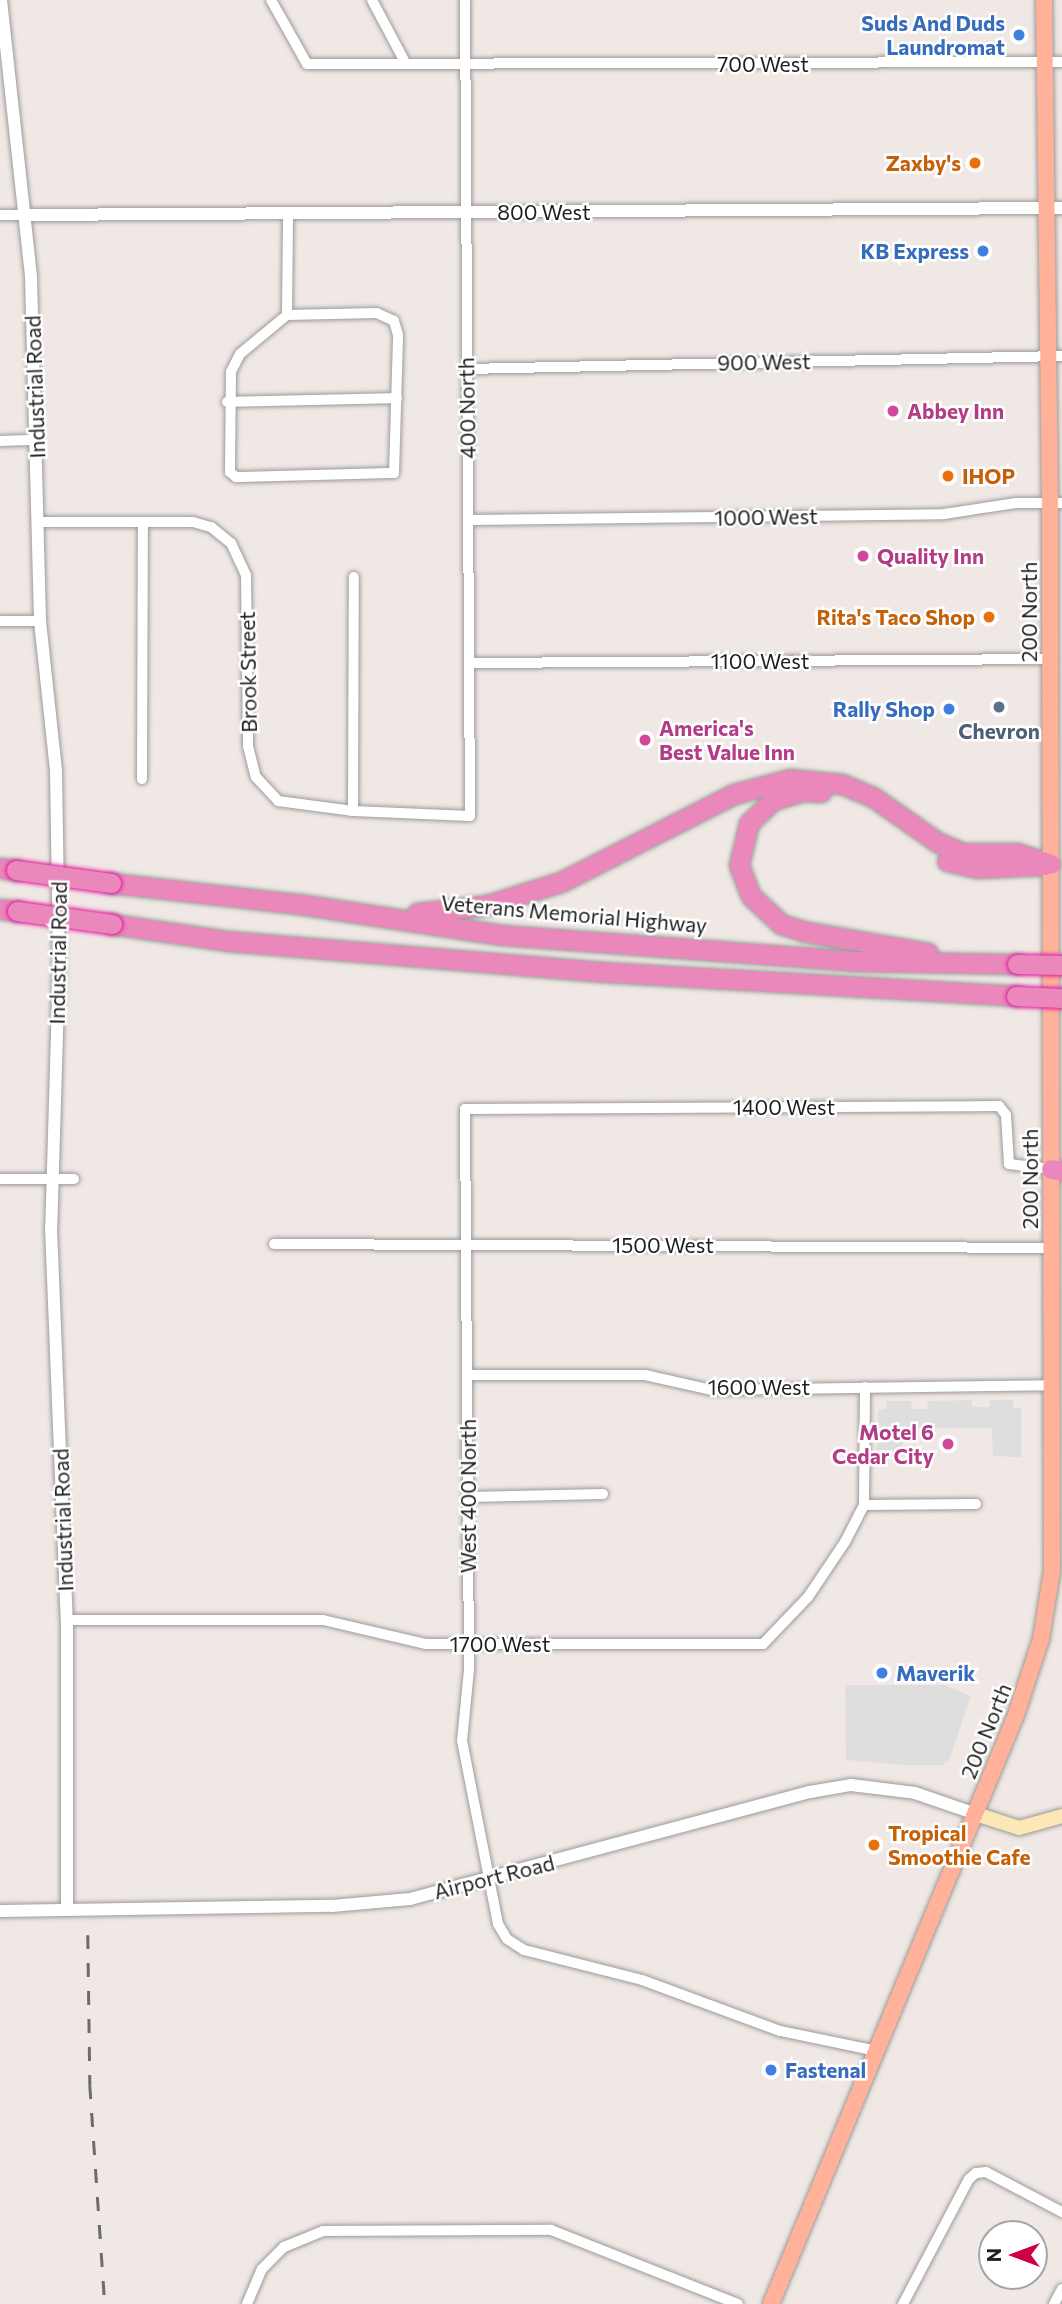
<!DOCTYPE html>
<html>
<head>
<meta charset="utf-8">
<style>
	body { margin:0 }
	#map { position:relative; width:1062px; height:2304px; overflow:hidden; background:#f0e8e4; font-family:Commissioner,sans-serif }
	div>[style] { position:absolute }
	.parking>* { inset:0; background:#dedede }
	.roads { filter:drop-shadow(0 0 2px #9b9b9b) drop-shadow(0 0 2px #9b9b9b) }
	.minor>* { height:10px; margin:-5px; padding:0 5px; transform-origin:5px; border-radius:5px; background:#fff }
	.tertiary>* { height:12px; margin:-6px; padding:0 6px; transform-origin:6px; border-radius:6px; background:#fff }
	.secondary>* { height:14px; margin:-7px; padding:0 7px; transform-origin:7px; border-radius:7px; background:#fce8b6 }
	.primary>* { height:16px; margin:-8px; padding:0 8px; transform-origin:8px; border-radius:8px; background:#ffb299 }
	.motorway>* { height:19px; margin:-9.5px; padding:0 9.5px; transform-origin:9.5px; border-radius:9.5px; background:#ea88bb }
	.rail>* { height:2.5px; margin-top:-1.25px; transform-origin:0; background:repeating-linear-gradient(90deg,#6c6c6c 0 14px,transparent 0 28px) }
	.bridges { filter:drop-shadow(0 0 2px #e11da1) drop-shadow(0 0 2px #e11da1) }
	.motorway-bridge>* { height:19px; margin:-9.5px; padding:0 9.5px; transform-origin:9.5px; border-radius:9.5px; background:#ea88bb }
	.dots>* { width:19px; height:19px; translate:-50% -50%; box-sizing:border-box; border:4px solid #fff; border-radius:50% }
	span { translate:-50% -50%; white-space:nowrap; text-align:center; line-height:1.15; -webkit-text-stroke:5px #fff; paint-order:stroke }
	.shop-label { font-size:21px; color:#366cbe; font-weight:700 }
	.right { translate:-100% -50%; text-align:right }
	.left { translate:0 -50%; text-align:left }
	.street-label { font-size:21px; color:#1e1e1e }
	.food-label { font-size:21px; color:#c56008; font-weight:700 }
	.hotel-label { font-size:21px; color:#b23c85; font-weight:700 }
	.service-label { font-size:21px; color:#4e5e75; font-weight:700 }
	.north { position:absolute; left:978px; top:2220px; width:70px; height:70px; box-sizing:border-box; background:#fff; border:2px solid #a5a5a5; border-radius:50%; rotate:270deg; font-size:19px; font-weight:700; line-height:28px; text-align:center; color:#1e1e1e }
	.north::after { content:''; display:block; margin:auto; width:24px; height:32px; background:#cc0043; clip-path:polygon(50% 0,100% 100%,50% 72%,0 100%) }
</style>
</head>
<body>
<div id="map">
	<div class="parking">
		<div style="clip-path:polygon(972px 1400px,972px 1407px,989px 1407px,990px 1400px,1013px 1400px,1013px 1408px,1021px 1408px,1021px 1457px,993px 1456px,992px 1428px,905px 1428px,900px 1458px,877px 1458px,878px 1410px,886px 1409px,886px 1401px,911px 1401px,912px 1409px,927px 1409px,928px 1401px)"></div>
		<div style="clip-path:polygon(845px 1685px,945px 1685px,971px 1696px,949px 1760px,943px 1765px,904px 1765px,846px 1760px)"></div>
	</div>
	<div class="roads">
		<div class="minor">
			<div style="left:271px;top:0;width:73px;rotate:60.6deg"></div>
			<div style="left:307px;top:64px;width:755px;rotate:-0.15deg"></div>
			<div style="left:372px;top:0;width:72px;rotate:62deg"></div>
			<div style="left:0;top:215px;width:26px"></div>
			<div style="left:287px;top:315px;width:61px;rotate:140.3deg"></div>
			<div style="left:240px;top:354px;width:20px;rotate:117deg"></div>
			<div style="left:231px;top:372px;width:100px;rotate:90.6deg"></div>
			<div style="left:230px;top:472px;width:8px;rotate:40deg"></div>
			<div style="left:236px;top:477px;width:158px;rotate:-1.5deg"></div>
			<div style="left:394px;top:473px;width:138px;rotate:-88.3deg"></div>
			<div style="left:398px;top:335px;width:15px;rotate:-106deg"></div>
			<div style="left:394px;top:321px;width:19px;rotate:-155deg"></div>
			<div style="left:377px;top:313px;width:90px;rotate:178.7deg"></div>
			<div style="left:287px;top:315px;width:102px;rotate:-89.4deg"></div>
			<div style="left:466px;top:369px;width:596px;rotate:-1.25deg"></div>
			<div style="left:227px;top:402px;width:170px;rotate:-1.3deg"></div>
			<div style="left:0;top:441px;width:37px;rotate:-2deg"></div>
			<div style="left:469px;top:520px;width:475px;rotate:-0.7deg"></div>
			<div style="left:944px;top:514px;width:73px;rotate:-8.7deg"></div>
			<div style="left:1016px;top:503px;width:46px"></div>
			<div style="left:38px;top:522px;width:155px"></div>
			<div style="left:193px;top:522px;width:19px;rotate:16deg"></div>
			<div style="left:211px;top:527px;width:26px;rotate:39deg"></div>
			<div style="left:231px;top:543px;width:35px;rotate:65deg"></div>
			<div style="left:246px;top:575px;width:171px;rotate:89.3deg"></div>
			<div style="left:248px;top:746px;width:32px;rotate:76deg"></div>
			<div style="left:256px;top:777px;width:33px;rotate:47deg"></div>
			<div style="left:278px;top:801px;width:76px;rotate:7.6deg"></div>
			<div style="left:353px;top:811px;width:117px;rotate:2.4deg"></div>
			<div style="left:470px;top:816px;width:816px;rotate:-90.35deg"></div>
			<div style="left:0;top:621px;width:40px"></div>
			<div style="left:469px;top:663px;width:581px;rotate:-0.39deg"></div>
			<div style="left:142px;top:779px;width:257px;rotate:-89.8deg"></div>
			<div style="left:353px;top:811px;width:234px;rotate:-89.8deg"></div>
			<div style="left:0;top:1179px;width:74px"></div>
			<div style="left:274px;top:1244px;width:777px;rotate:0.29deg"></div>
			<div style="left:468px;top:1375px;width:177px"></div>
			<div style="left:645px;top:1375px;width:69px;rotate:12.6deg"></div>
			<div style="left:712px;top:1390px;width:340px;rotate:-0.8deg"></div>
			<div style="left:468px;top:1497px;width:135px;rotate:-1.3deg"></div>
			<div style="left:864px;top:1505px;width:112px;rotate:-0.5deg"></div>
			<div style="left:67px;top:1620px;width:256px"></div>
			<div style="left:323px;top:1620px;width:106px;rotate:13.1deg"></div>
			<div style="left:426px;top:1644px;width:337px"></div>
			<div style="left:763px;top:1644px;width:65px;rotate:-46.2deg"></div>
			<div style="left:808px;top:1597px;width:66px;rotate:-56.1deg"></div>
			<div style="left:845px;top:1542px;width:42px;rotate:-62.8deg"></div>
			<div style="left:864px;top:1505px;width:118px;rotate:-89.5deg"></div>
			<div style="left:877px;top:2051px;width:99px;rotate:-168.3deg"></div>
			<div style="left:780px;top:2031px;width:147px;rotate:-159.7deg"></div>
			<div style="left:642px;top:1980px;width:122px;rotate:-165.7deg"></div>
			<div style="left:524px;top:1950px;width:20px;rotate:-147deg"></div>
			<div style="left:507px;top:1939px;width:17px;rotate:-121deg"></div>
			<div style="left:498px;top:1924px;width:187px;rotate:-101.1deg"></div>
			<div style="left:462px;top:1741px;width:72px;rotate:-84.4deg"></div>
			<div style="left:469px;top:1669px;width:560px;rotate:-90.41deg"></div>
			<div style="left:465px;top:1109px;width:534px;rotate:-0.32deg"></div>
			<div style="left:999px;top:1106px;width:11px;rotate:52deg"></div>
			<div style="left:1006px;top:1115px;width:49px;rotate:86.5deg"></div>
			<div style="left:1009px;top:1164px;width:42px;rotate:6.8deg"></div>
			<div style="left:247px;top:2304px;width:38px;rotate:-67deg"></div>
			<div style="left:262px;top:2269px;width:31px;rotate:-45deg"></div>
			<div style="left:284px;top:2247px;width:42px;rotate:-22.3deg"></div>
			<div style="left:323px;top:2231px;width:228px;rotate:-0.3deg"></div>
			<div style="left:551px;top:2230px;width:201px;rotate:21.6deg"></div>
			<div style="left:903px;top:2304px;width:141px;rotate:-62.2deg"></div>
			<div style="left:969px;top:2179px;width:9px;rotate:-41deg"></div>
			<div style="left:976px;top:2173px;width:10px;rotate:-6deg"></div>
			<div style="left:986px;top:2172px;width:86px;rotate:27.8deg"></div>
			<div style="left:1054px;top:2304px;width:17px;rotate:-62deg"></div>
		</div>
		<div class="tertiary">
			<div style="left:1px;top:0;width:279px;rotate:83.8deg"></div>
			<div style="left:31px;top:277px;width:344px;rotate:88.5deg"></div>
			<div style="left:40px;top:621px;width:151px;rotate:83.9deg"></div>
			<div style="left:56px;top:771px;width:195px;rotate:89.1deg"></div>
			<div style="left:59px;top:966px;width:262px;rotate:91.7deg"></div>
			<div style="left:51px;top:1228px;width:398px;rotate:87.7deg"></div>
			<div style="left:67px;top:1626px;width:283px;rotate:90deg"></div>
			<div style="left:26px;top:215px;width:1036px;rotate:-0.39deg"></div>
			<div style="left:0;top:1911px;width:332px;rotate:-0.9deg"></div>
			<div style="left:332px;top:1906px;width:78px;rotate:-5.1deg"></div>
			<div style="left:410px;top:1899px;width:414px;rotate:-15deg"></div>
			<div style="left:810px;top:1792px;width:42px;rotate:-9.7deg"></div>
			<div style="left:851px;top:1785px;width:64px;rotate:7.1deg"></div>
			<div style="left:915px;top:1793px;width:65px;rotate:19deg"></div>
		</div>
		<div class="secondary">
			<div style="left:976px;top:1814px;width:45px;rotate:18deg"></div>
			<div style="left:1019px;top:1828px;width:45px;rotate:-15.6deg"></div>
		</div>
		<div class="primary">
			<div style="left:771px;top:2304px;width:638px;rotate:-67.41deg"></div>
			<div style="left:1016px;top:1715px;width:80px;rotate:-71.8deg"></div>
			<div style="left:1041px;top:1639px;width:69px;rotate:-80.8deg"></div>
			<div style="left:1052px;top:1571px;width:1068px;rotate:-90.11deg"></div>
			<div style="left:1050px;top:503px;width:503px;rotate:-90.68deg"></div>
		</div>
		<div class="motorway">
			<div style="left:821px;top:792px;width:18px;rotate:-177deg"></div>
			<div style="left:803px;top:791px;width:31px;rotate:163deg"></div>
			<div style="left:773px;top:800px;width:33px;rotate:136deg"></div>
			<div style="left:749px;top:823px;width:43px;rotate:103.4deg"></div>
			<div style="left:739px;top:865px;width:33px;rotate:69deg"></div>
			<div style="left:751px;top:896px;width:41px;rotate:43deg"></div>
			<div style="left:781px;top:924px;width:22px;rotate:18deg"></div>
			<div style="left:802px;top:931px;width:128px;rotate:9.9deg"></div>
			<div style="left:947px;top:861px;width:32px;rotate:13deg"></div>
			<div style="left:978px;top:868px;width:67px;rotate:-2.6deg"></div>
			<div style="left:0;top:868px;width:16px;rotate:7deg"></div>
			<div style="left:111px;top:883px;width:189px;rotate:6.4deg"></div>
			<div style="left:299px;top:904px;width:205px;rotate:8.7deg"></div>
			<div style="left:502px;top:935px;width:351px;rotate:4.2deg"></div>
			<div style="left:852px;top:961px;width:165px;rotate:1deg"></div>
			<div style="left:0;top:909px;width:17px;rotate:7deg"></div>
			<div style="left:417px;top:913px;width:70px;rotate:-6.5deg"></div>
			<div style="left:487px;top:905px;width:77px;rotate:-17.3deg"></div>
			<div style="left:561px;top:882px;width:194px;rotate:-27deg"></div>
			<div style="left:734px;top:794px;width:58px;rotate:-15deg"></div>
			<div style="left:790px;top:779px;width:52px;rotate:5.5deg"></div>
			<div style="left:842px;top:784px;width:34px;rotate:23deg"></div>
			<div style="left:873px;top:797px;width:78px;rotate:35.1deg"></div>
			<div style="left:937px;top:842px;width:28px;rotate:23deg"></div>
			<div style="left:963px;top:853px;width:54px"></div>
			<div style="left:1017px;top:853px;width:35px;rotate:18deg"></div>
			<div style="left:112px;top:924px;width:116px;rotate:8.4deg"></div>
			<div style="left:227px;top:941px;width:378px;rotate:4.7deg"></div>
			<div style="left:604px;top:972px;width:413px;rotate:3.3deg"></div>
			<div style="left:1051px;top:1169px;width:11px;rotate:10deg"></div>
		</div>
	</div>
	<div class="rail">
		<div style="left:88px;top:1935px;width:150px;rotate:89.2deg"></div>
		<div style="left:90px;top:2085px;width:220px;rotate:86.1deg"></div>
	</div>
	<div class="bridges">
		<div class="motorway-bridge">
			<div style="left:16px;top:870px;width:96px;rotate:7.8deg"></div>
			<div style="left:17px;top:911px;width:96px;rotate:7.8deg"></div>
			<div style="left:1017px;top:964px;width:45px;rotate:1.3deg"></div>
			<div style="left:1016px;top:996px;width:46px;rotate:2.5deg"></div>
		</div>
	</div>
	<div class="dots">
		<div style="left:1019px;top:35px;background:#3f7fe0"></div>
		<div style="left:975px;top:163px;background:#e8710a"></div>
		<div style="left:983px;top:251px;background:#3f7fe0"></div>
		<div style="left:893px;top:411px;background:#d1479c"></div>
		<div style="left:948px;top:476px;background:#e8710a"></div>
		<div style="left:863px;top:556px;background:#d1479c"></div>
		<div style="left:989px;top:617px;background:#e8710a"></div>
		<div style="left:999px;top:707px;background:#5c6f8a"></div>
		<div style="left:949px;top:709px;background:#3f7fe0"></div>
		<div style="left:645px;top:740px;background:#d1479c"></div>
		<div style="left:948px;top:1444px;background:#d1479c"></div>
		<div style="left:882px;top:1673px;background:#3f7fe0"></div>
		<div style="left:874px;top:1845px;background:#e8710a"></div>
		<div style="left:771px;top:2070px;background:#3f7fe0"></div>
	</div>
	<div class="shop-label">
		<span class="right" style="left:1005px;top:35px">Suds And Duds<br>Laundromat</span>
		<span class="right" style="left:969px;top:251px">KB Express</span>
		<span class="right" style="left:935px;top:709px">Rally Shop</span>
		<span class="left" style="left:896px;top:1673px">Maverik</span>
		<span class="left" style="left:785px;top:2070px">Fastenal</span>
	</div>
	<div class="street-label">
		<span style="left:763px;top:64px">700 West</span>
		<span style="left:544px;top:212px">800 West</span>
		<span style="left:764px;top:362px;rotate:-1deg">900 West</span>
		<span style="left:35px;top:387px;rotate:-92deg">Industrial Road</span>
		<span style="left:467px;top:408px;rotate:-91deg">400 North</span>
		<span style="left:766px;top:517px;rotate:-1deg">1000 West</span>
		<span style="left:1029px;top:612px;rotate:-90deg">200 North</span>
		<span style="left:760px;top:661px">1100 West</span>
		<span style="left:248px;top:672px;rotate:-91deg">Brook Street</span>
		<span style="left:574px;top:914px;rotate:5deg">Veterans Memorial Highway</span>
		<span style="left:58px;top:953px;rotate:-89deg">Industrial Road</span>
		<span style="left:784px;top:1107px">1400 West</span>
		<span style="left:1030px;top:1179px;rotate:-90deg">200 North</span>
		<span style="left:663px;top:1245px">1500 West</span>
		<span style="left:759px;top:1387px">1600 West</span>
		<span style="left:468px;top:1496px;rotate:-90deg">West 400 North</span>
		<span style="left:63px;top:1520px;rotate:-92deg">Industrial Road</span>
		<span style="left:500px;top:1644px">1700 West</span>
		<span style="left:986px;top:1731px;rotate:-68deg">200 North</span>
		<span style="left:494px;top:1877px;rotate:-14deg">Airport Road</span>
	</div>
	<div class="food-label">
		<span class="right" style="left:961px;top:163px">Zaxby's</span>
		<span class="left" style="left:962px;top:476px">IHOP</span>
		<span class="right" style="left:975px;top:617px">Rita's Taco Shop</span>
		<span class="left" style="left:888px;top:1845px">Tropical<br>Smoothie Cafe</span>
	</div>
	<div class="hotel-label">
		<span class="left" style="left:907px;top:411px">Abbey Inn</span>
		<span class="left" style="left:877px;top:556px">Quality Inn</span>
		<span class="left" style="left:659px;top:740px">America's<br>Best Value Inn</span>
		<span class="right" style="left:934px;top:1444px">Motel 6<br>Cedar City</span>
	</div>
	<div class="service-label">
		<span style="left:999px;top:731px">Chevron</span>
	</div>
	<div class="north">N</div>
</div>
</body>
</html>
